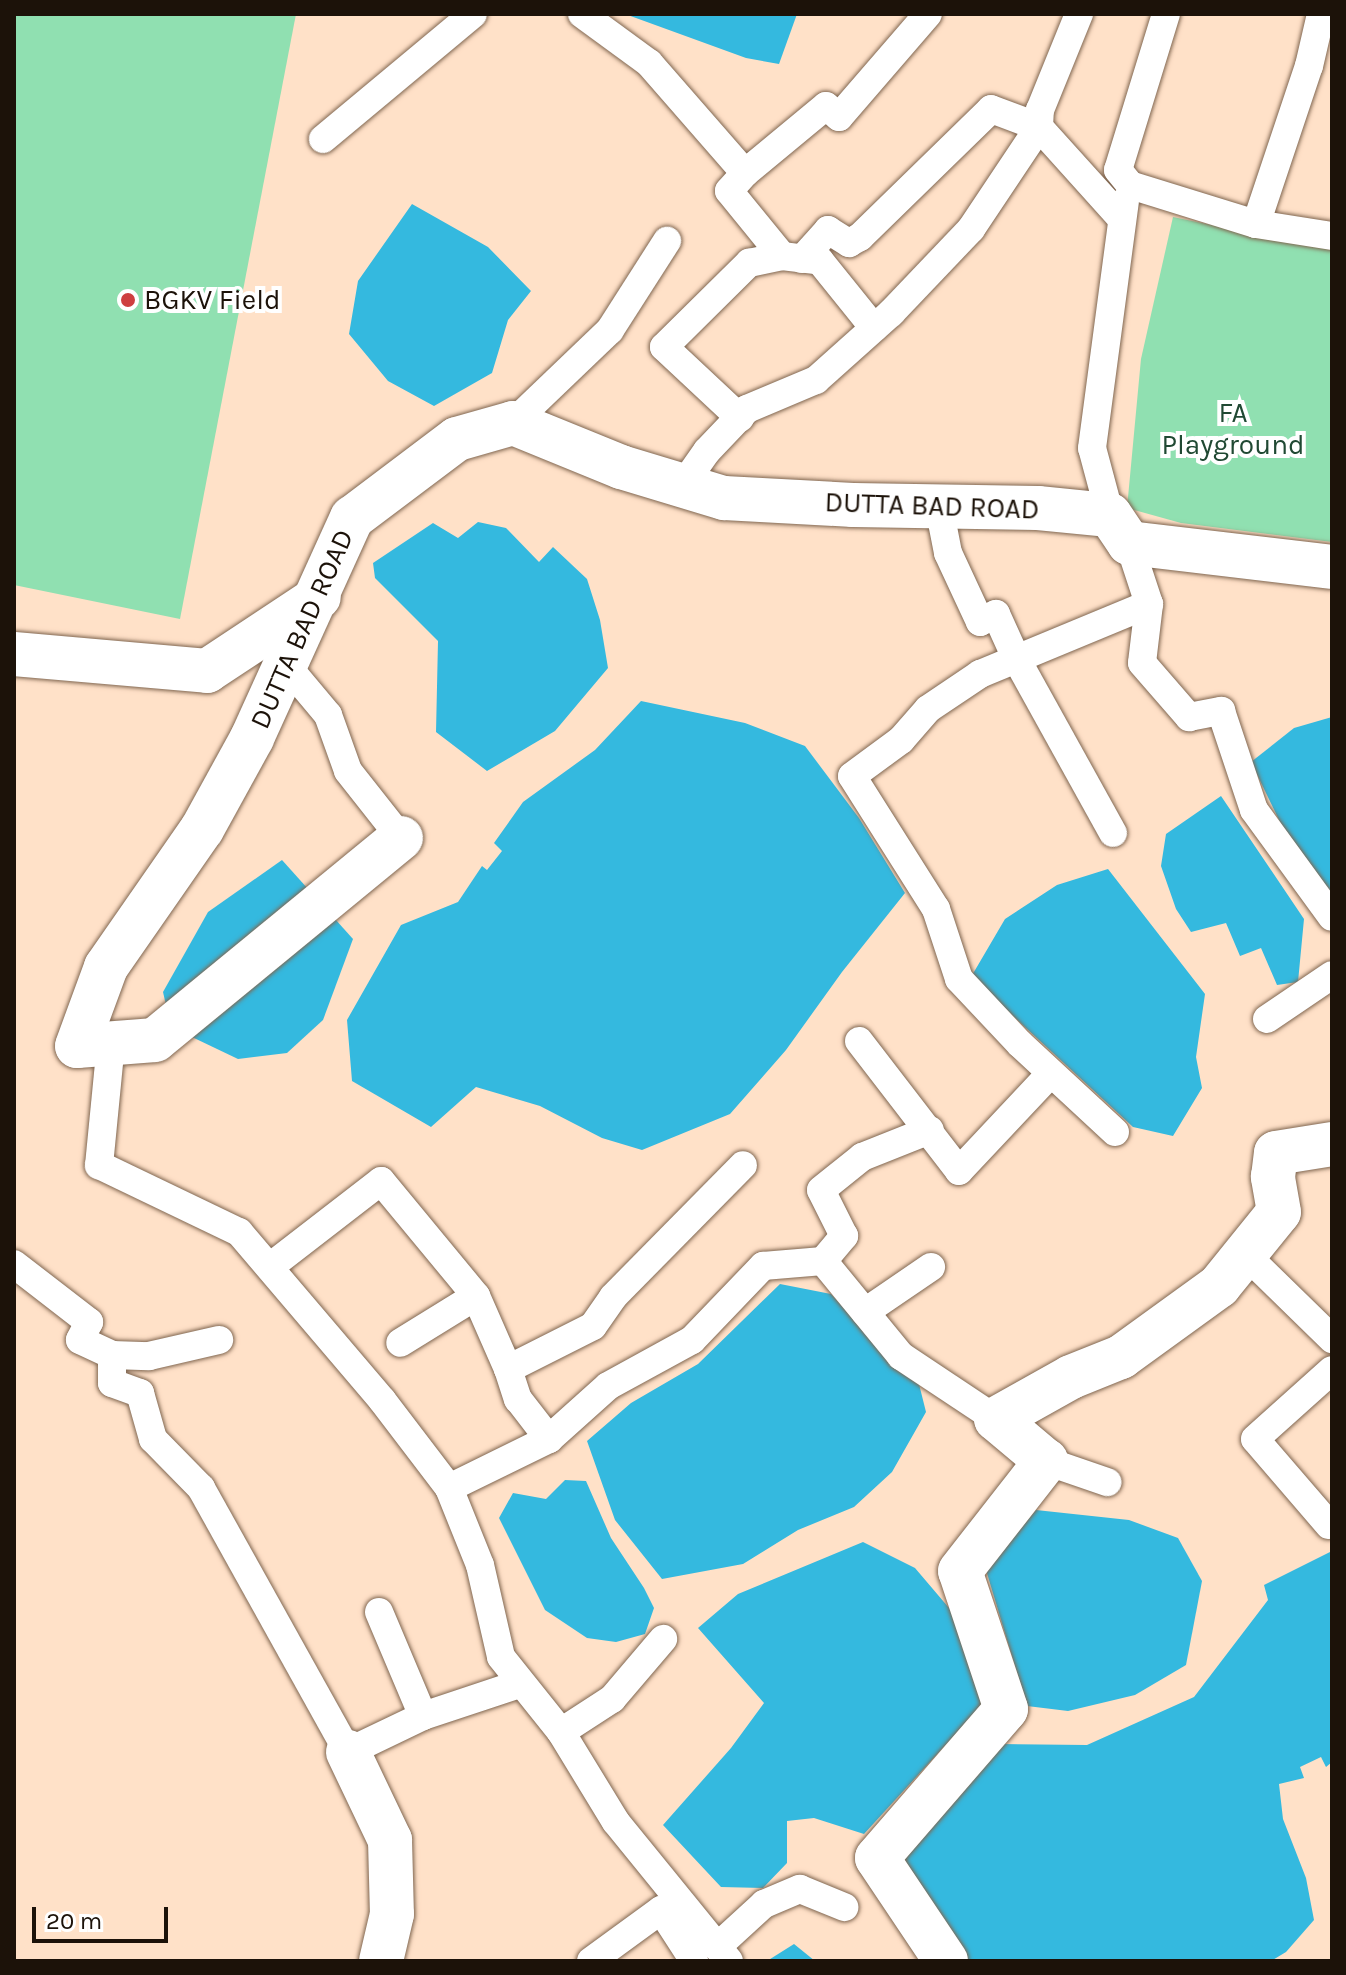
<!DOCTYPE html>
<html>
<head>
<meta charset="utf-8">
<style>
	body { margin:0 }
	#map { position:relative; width:1346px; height:1975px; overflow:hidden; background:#ffe1c8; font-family:Karla,sans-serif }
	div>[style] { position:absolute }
	.green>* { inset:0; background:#90e0b1 }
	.water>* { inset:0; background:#34b9df }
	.roads { filter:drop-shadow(0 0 2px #806650) drop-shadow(0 0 2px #806650) }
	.lane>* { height:28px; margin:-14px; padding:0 14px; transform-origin:14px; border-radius:14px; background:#fff }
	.street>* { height:44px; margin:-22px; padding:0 22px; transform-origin:22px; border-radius:22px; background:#fff }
	.dots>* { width:22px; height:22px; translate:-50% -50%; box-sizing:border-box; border:4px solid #fff; border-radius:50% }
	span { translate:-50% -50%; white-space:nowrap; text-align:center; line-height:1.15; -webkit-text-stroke:8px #fff; paint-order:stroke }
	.poi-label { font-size:28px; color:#1c1209 }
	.left { translate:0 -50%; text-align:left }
	.park-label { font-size:28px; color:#204933 }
	.street-label { font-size:28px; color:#1c1209 }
	.frame { position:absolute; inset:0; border:16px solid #1c1209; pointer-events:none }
	.scale { position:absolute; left:32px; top:1907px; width:136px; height:36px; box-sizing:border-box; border:4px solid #1c1209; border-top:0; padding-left:10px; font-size:24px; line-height:28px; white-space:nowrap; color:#1c1209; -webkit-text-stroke:6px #fff; paint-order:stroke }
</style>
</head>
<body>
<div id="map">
	<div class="green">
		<div style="clip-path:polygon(14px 14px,296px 14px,180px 619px,14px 585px)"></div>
		<div style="clip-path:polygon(1173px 217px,1332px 250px,1332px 542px,1181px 523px,1127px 508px,1141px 359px)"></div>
	</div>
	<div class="water">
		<div style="clip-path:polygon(625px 14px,797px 14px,779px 64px,746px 58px)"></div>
		<div style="clip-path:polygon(412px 204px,488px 247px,531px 291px,508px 320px,492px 373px,434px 406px,388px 381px,349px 334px,358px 281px)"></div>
		<div style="clip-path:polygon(478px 522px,506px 528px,539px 562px,553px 547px,587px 579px,600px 620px,608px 668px,555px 731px,487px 771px,436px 732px,438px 641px,375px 578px,373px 563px,433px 523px,458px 538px)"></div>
		<div style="clip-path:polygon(641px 701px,745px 723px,805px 746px,859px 818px,905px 893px,842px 972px,786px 1050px,730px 1114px,642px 1150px,602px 1138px,540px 1106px,476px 1087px,431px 1127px,352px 1081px,347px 1020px,401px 925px,458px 902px,482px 866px,487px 870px,502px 851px,494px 843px,523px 802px,595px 750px)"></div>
		<div style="clip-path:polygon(1332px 717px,1332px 891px,1308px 880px,1251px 762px,1294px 728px)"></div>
		<div style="clip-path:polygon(1221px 796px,1304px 919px,1298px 982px,1277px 985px,1261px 948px,1240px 956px,1226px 923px,1191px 932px,1176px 909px,1161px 866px,1166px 834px)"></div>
		<div style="clip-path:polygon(282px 860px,353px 939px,323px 1020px,287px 1053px,238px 1059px,171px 1027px,163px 992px,208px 912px)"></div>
		<div style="clip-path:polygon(1108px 869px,1205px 994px,1196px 1057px,1202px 1088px,1173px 1136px,1133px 1127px,971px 977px,1005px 919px,1057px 885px)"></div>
		<div style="clip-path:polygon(780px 1284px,831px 1294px,888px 1356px,917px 1376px,926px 1412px,892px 1472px,854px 1507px,798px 1530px,743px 1564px,662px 1579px,615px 1520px,587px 1441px,631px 1403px,698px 1364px)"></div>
		<div style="clip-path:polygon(565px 1480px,586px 1481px,611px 1538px,644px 1588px,654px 1608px,645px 1634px,616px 1642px,587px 1638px,545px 1610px,499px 1518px,513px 1493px,546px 1499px)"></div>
		<div style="clip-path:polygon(1036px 1510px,1129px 1520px,1178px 1538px,1202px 1581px,1186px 1665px,1135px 1695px,1068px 1711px,1027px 1706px,986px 1570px)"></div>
		<div style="clip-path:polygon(863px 1542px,915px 1568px,955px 1615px,984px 1703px,864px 1834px,814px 1818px,787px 1821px,787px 1863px,763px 1888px,721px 1887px,663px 1825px,731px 1748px,764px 1703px,698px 1628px,738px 1594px)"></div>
		<div style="clip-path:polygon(1332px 1551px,1332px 1762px,1326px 1767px,1321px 1757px,1300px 1767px,1304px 1778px,1279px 1784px,1283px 1819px,1306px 1878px,1314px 1920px,1286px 1952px,1271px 1961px,969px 1961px,901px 1860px,1000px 1744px,1087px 1745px,1194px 1697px,1268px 1600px,1264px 1585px)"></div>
		<div style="clip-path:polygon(794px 1944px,815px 1961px,767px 1961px)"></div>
	</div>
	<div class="roads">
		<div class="lane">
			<div style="left:582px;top:14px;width:83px;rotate:36.2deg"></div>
			<div style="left:649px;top:63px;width:146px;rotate:48.9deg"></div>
			<div style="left:745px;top:173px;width:24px;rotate:132deg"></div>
			<div style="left:729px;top:191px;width:84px;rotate:50.8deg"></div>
			<div style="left:1166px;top:14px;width:163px;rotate:107.1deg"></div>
			<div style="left:1118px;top:170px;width:19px;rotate:51deg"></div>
			<div style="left:1130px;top:185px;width:132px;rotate:17.2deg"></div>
			<div style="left:1256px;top:224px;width:77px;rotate:9deg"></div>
			<div style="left:323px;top:139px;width:195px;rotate:-39.8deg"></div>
			<div style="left:745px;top:173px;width:105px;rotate:-39.6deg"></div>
			<div style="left:826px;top:106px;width:17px;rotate:40deg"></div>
			<div style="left:839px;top:117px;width:136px;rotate:-49.2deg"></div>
			<div style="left:1256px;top:224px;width:167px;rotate:-71.5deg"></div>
			<div style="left:1309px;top:66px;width:53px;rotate:-77deg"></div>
			<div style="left:802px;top:259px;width:39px;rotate:-48deg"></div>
			<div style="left:828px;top:230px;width:25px;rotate:32deg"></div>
			<div style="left:849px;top:243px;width:13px;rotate:-29deg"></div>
			<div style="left:860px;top:237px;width:183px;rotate:-44.3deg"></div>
			<div style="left:991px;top:109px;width:51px;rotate:20.6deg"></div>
			<div style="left:1039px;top:127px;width:121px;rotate:48deg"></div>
			<div style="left:740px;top:418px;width:104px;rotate:-136.9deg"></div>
			<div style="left:664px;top:347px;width:120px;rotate:-44.7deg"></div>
			<div style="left:749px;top:263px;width:34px;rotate:-12deg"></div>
			<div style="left:782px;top:256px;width:38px;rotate:7deg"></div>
			<div style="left:820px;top:261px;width:86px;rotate:51.1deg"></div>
			<div style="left:513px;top:423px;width:134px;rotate:-43.8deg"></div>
			<div style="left:610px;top:330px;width:106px;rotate:-57.4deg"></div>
			<div style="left:683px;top:485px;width:42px;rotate:-54.8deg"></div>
			<div style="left:707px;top:451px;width:58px;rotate:-46.4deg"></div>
			<div style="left:747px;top:409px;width:75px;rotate:-22.8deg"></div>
			<div style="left:816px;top:380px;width:101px;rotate:-41.8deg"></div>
			<div style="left:891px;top:313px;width:116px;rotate:-46.4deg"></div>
			<div style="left:971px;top:229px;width:123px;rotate:-56.3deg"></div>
			<div style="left:1039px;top:127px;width:17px;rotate:-87deg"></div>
			<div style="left:1040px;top:110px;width:104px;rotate:-67.9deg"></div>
			<div style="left:939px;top:507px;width:47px;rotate:78.9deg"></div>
			<div style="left:948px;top:553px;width:76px;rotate:65.1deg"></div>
			<div style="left:980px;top:622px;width:18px;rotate:-27deg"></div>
			<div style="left:996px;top:614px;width:48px;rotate:65.6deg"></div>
			<div style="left:1016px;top:658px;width:200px;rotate:61deg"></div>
			<div style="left:1110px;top:515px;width:69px;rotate:-105deg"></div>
			<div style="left:1092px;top:448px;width:249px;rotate:-82.4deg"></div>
			<div style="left:1129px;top:543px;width:64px;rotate:71.8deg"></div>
			<div style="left:1149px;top:604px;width:59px;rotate:96.8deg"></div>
			<div style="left:1142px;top:663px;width:72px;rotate:49deg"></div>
			<div style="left:1189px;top:717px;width:33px;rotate:-11deg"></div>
			<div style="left:1221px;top:711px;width:104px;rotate:71.6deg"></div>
			<div style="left:1254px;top:810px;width:132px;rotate:53.9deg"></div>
			<div style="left:287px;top:666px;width:64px;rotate:50.1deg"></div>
			<div style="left:328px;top:715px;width:59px;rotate:70.3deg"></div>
			<div style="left:348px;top:771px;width:85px;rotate:51.7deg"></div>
			<div style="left:1267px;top:1019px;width:78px;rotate:-34.1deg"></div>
			<div style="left:859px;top:1041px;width:164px;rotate:52.4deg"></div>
			<div style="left:959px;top:1171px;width:134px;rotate:-46.8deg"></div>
			<div style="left:111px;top:1043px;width:123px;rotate:95.6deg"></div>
			<div style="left:99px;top:1165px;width:155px;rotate:25.6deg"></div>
			<div style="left:239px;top:1232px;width:221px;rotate:49.6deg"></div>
			<div style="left:382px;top:1400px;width:111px;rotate:52.7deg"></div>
			<div style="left:449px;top:1488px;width:83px;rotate:68.1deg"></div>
			<div style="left:480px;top:1565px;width:94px;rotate:77.1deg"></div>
			<div style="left:501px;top:1657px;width:96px;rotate:51.3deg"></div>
			<div style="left:561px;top:1732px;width:105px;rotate:58.6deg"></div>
			<div style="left:616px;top:1822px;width:179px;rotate:50.9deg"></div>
			<div style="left:1115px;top:1132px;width:129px;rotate:-137.2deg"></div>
			<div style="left:1020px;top:1044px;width:89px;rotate:-133.2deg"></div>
			<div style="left:959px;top:979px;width:74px;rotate:-108.2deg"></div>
			<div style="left:936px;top:909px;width:157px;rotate:-122.3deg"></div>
			<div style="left:852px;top:776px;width:61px;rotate:-36.3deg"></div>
			<div style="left:901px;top:740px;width:41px;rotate:-48.9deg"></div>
			<div style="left:928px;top:709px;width:63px;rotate:-33.9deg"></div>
			<div style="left:980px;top:674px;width:183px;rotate:-22.5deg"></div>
			<div style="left:1245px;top:1254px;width:122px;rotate:44.3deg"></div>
			<div style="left:823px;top:1261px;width:33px;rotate:-50deg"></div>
			<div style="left:844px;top:1236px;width:51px;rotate:-116.6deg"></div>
			<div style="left:821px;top:1190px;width:53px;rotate:-38.8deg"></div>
			<div style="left:862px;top:1157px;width:73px;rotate:-21.7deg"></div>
			<div style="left:14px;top:1264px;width:95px;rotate:37.7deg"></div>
			<div style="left:89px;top:1322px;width:20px;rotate:117deg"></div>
			<div style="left:80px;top:1340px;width:35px;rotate:25deg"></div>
			<div style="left:112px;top:1355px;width:37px;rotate:2deg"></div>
			<div style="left:149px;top:1356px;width:72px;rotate:-12.9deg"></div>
			<div style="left:271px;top:1266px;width:139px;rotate:-37.7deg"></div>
			<div style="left:381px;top:1181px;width:149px;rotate:50.4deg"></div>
			<div style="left:476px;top:1296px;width:89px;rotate:148.3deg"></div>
			<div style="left:476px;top:1296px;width:80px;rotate:66.3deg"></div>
			<div style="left:508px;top:1369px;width:95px;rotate:-26.8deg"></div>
			<div style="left:593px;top:1326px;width:35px;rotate:-55deg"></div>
			<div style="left:613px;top:1297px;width:185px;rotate:-45.4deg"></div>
			<div style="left:865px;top:1312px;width:80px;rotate:-34.3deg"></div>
			<div style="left:112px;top:1355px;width:28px;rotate:90deg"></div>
			<div style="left:112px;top:1383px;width:30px;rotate:20deg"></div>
			<div style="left:140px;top:1393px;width:48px;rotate:74.2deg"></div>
			<div style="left:153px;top:1439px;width:69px;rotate:45.6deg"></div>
			<div style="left:201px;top:1488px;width:302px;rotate:60.9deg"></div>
			<div style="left:348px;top:1752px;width:83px;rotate:-25.6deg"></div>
			<div style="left:423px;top:1716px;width:101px;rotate:-18.4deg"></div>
			<div style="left:508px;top:1369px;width:32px;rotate:72deg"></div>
			<div style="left:518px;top:1399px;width:51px;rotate:52.2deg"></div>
			<div style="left:1046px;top:1461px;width:65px;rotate:19deg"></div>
			<div style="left:449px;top:1488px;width:111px;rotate:-26.1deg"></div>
			<div style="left:549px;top:1439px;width:79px;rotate:-41.9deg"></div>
			<div style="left:608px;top:1386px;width:96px;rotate:-28.7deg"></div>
			<div style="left:692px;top:1340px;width:103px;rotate:-46.2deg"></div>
			<div style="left:763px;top:1266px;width:60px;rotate:-4.8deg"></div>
			<div style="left:823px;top:1261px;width:123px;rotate:50.6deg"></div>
			<div style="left:901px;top:1356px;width:114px;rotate:33.6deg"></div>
			<div style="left:1329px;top:1525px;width:113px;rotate:-130.7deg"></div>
			<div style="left:1255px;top:1439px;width:103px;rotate:-41.9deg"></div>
			<div style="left:379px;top:1612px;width:113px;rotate:67.1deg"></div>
			<div style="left:561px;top:1732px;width:61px;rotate:-32.9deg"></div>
			<div style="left:612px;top:1699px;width:79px;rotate:-49.6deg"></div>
			<div style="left:717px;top:1947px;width:64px;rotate:-42.5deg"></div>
			<div style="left:764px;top:1904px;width:39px;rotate:-23deg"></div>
			<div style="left:800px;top:1889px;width:48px;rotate:22.2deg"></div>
			<div style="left:591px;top:1961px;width:87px;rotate:-36.1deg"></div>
			<div style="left:661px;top:1910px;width:61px;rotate:57.1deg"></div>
		</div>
		<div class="street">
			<div style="left:14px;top:654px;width:194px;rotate:5deg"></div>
			<div style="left:207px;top:671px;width:134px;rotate:-33.5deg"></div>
			<div style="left:401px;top:838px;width:318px;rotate:140.6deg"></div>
			<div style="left:155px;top:1040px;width:78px;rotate:175.6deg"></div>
			<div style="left:77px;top:1046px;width:84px;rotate:-69.8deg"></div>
			<div style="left:106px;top:967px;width:168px;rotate:-55.2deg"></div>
			<div style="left:202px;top:829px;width:104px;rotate:-61.2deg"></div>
			<div style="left:252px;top:738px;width:242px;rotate:-65.6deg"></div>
			<div style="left:352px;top:518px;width:131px;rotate:-37deg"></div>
			<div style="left:457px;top:439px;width:58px;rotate:-15.9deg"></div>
			<div style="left:513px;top:423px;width:117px;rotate:22.2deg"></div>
			<div style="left:621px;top:467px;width:108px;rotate:16.8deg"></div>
			<div style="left:724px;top:498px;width:129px;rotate:3.1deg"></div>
			<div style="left:853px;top:505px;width:185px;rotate:0.9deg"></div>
			<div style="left:1038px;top:508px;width:72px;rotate:5.6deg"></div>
			<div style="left:1110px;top:515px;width:34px;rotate:56deg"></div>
			<div style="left:1129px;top:543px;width:204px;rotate:6.7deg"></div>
			<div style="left:348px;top:1752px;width:98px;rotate:64.5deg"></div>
			<div style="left:390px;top:1840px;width:74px;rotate:88.5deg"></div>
			<div style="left:392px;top:1914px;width:48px;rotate:103.2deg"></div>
			<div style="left:946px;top:1961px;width:124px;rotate:-123.8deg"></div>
			<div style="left:877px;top:1858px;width:197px;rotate:-49.1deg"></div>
			<div style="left:1006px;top:1709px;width:145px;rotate:-108.4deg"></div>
			<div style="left:960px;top:1571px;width:140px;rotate:-52deg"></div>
			<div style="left:1046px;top:1461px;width:65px;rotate:-140deg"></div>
			<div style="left:996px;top:1419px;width:86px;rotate:-29.2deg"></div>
			<div style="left:1071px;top:1377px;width:54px;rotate:-21.8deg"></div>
			<div style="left:1121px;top:1357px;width:121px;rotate:-35.9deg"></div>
			<div style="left:1219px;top:1286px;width:95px;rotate:-51deg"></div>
			<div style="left:1279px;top:1212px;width:36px;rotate:-100deg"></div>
			<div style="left:1273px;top:1177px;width:24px;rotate:-83deg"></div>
			<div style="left:1276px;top:1153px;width:57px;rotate:-9.1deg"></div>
		</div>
	</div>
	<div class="dots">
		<div style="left:128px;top:300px;background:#ce3f40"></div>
	</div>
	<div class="poi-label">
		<span class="left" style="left:144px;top:300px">BGKV Field</span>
	</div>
	<div class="park-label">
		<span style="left:1233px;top:429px">FA<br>Playground</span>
	</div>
	<div class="street-label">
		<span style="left:932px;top:506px;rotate:2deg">DUTTA BAD ROAD</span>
		<span style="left:302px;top:629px;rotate:-66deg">DUTTA BAD ROAD</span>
	</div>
	<div class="frame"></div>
	<div class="scale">20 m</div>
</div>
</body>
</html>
